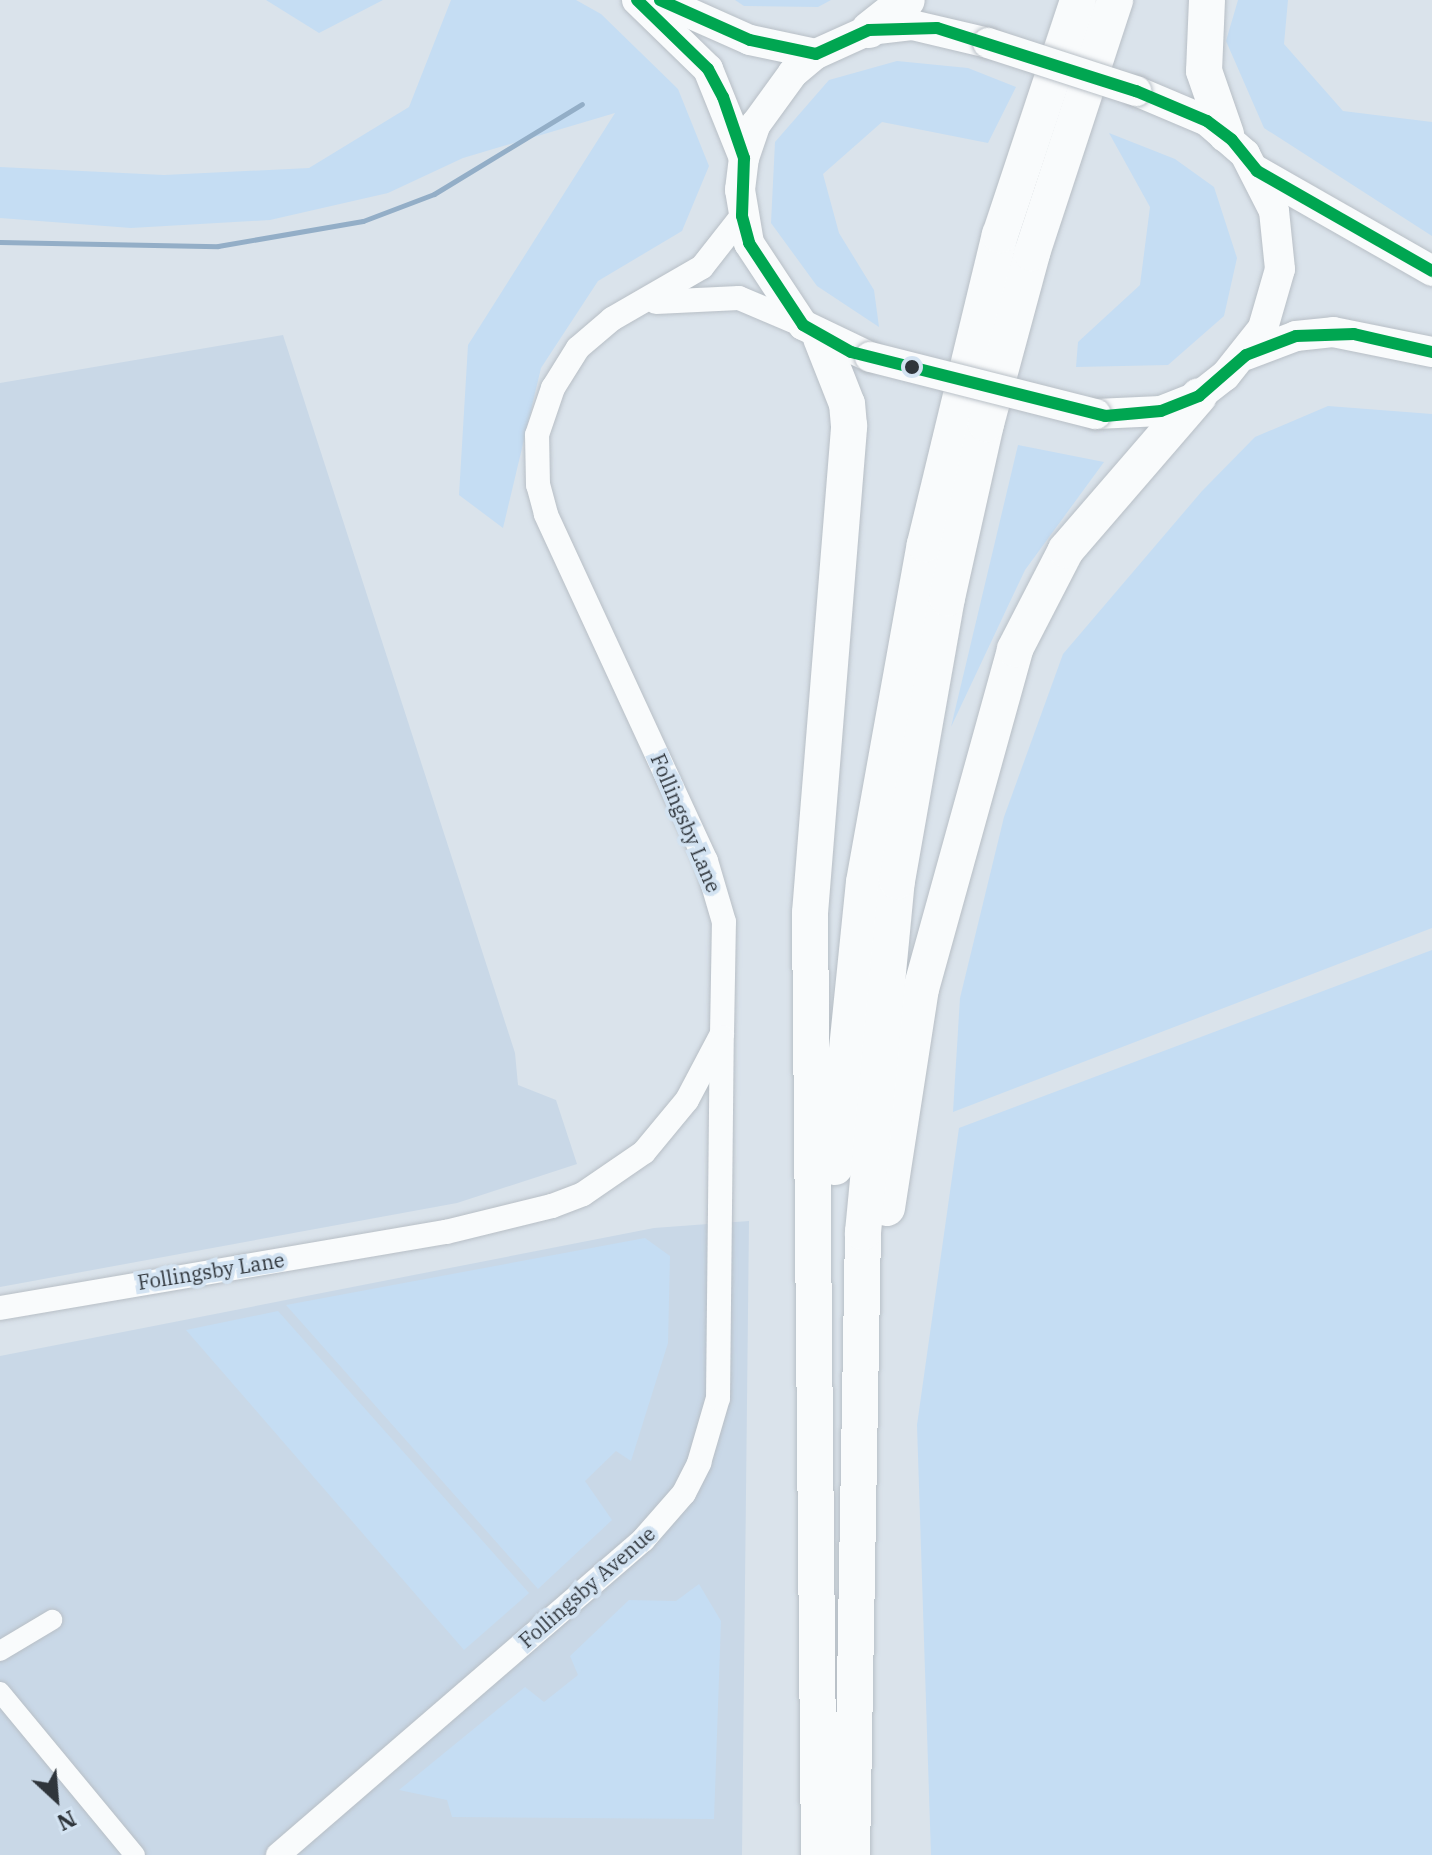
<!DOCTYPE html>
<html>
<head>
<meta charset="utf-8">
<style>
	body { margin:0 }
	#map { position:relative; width:1432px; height:1855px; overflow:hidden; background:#dae3eb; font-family:"IBM Plex Serif",serif }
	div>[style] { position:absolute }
	.built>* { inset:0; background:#c9d8e7 }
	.green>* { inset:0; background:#c5ddf3 }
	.stream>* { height:5px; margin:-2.5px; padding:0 2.5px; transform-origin:2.5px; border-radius:2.5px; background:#93aec7 }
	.roads { filter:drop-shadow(0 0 2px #b8bfc6) drop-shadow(0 0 2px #b8bfc6) }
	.minor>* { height:20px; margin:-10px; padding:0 10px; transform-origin:10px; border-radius:10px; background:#f9fbfc }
	.tertiary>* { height:24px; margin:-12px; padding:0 12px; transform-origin:12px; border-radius:12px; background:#f9fbfc }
	.primary>* { height:30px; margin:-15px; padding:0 15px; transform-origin:15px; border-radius:15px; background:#f9fbfc }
	.motorway>* { height:36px; margin:-18px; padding:0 18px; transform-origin:18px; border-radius:18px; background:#f9fbfc }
	.bridges { filter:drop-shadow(0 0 2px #b8bfc6) drop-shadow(0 0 2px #b8bfc6) }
	.primary-bridge>* { height:30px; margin:-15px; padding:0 15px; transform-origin:15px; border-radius:15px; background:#f9fbfc }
	.bus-1>* { height:12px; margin:-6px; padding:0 6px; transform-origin:6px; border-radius:6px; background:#00a651 }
	.dots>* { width:22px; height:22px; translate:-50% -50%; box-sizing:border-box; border:4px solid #d3e3f2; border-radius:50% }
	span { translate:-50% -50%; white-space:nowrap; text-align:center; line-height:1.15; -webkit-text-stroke:8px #d3e3f2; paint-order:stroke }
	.street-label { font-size:20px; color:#2f353b }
	.north { position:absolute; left:16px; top:1759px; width:80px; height:80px; -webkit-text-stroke:6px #d3e3f2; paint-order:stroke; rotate:154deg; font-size:22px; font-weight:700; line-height:32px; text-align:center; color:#2f353b }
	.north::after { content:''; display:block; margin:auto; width:28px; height:36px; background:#2f353b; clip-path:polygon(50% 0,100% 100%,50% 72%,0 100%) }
</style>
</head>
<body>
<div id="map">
	<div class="built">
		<div style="clip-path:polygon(283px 335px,515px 1053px,518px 1085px,556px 1100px,577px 1164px,457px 1203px,0 1287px,0 383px)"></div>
		<div style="clip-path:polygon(749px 1221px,742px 1855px,0 1855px,0 1356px,654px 1228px)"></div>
	</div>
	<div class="green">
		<div style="clip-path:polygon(266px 0,383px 0,319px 33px)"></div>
		<div style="clip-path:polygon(451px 0,576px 0,601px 14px,678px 89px,709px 166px,682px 231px,598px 281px,541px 368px,503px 528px,459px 495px,468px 345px,615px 113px,463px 158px,388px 193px,270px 220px,131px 228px,0 218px,0 167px,164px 175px,309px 168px,409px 107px)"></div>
		<div style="clip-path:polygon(735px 0,831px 0,818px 7px,744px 6px)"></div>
		<div style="clip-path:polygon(1238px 0,1288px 0,1284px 44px,1343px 111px,1432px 122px,1432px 236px,1264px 128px,1226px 41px)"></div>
		<div style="clip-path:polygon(897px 61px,968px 68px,1016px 87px,988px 143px,882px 122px,823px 174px,839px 233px,874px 290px,879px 327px,817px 286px,771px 223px,775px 142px,829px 80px)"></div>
		<div style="clip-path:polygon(1109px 133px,1175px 159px,1214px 187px,1237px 258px,1224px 316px,1168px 365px,1076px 367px,1078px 342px,1140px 285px,1150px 207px)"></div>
		<div style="clip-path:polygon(1328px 406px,1432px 414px,1432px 928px,953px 1112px,960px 998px,1004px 817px,1063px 654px,1202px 491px,1255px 437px)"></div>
		<div style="clip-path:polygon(1018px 445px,1104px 462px,1025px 570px,951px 727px)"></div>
		<div style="clip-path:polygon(1432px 950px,1432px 1855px,931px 1855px,917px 1425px,959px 1128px)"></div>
		<div style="clip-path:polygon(645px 1238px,670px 1256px,668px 1343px,631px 1461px,616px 1451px,585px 1481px,612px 1520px,538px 1589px,286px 1305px)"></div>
		<div style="clip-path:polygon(278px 1311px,529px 1593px,464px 1650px,186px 1330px)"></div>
		<div style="clip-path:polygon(699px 1584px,721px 1621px,714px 1819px,452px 1817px,447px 1800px,399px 1790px,525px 1687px,544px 1702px,578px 1675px,570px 1656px,629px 1600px,676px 1601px)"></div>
	</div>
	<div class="stream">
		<div style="left:0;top:242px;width:218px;rotate:1.1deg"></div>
		<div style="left:218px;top:246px;width:147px;rotate:-9.8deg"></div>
		<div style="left:363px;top:221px;width:76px;rotate:-20.8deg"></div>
		<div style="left:434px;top:194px;width:173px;rotate:-31.3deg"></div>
	</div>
	<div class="roads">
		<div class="minor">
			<div style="left:0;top:1651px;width:61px;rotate:-30.8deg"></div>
			<div style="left:0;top:1692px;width:212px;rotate:50.4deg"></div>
		</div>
		<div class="tertiary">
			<div style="left:656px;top:302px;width:83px;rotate:-2.8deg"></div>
			<div style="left:739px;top:298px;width:69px;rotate:22.9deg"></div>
			<div style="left:0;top:1308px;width:452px;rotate:-9.7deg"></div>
			<div style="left:446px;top:1232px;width:109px;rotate:-13.8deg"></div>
			<div style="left:552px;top:1206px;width:33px;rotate:-21deg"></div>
			<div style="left:583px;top:1194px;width:74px;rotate:-34.5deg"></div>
			<div style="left:644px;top:1152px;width:67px;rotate:-50.4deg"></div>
			<div style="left:687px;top:1100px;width:75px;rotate:-62.1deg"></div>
			<div style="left:722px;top:1034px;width:112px;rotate:-89deg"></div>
			<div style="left:724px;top:922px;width:64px;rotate:-106.4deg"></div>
			<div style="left:706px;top:861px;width:382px;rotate:-114.8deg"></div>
			<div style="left:546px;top:514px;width:30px;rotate:-105deg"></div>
			<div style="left:538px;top:485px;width:50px;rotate:-91.1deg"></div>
			<div style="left:537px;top:435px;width:50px;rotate:-71.2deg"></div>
			<div style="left:553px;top:388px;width:47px;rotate:-58deg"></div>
			<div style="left:578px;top:348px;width:45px;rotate:-40.5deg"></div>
			<div style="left:612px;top:319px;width:104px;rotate:-30deg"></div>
			<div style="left:702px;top:267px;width:65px;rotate:-51.9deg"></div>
			<div style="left:278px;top:1855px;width:482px;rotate:-40.8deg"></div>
			<div style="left:643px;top:1540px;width:62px;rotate:-48.9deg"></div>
			<div style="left:684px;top:1493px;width:34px;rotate:-63deg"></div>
			<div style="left:699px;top:1463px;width:68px;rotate:-73.7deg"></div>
			<div style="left:718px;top:1398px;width:361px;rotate:-89.4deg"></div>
		</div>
		<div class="primary">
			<div style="left:637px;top:0;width:99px;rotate:44.2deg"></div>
			<div style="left:708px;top:69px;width:96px;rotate:68deg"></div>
			<div style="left:660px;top:0;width:98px;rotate:24deg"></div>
			<div style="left:750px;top:40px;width:67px;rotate:12deg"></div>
			<div style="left:1257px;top:171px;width:202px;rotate:29.7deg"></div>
			<div style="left:1246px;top:355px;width:53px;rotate:-20.8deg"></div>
			<div style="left:1296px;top:336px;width:37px;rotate:-6deg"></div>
			<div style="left:1333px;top:332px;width:101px;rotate:11.4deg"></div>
			<div style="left:870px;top:357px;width:74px;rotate:-154.5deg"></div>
			<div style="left:803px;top:325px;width:98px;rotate:-123.4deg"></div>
			<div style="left:749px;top:243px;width:54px;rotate:-99.6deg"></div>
			<div style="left:740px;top:190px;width:32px;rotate:-83deg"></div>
			<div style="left:744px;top:158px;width:36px;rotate:-71deg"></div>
			<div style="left:756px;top:124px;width:63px;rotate:-54deg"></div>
			<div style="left:793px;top:73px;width:30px;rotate:-40deg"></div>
			<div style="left:816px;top:54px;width:58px;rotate:-24.4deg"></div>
			<div style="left:869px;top:30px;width:43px;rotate:-6.6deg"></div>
			<div style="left:912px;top:25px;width:78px;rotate:13.3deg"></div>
			<div style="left:1096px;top:414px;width:65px;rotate:-2.6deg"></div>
			<div style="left:1161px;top:411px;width:41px;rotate:-21.5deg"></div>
			<div style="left:1199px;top:396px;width:33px;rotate:-38deg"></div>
			<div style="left:1225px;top:376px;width:61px;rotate:-51.6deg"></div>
			<div style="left:1263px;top:328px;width:61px;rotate:-73.9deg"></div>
			<div style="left:1280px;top:269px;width:58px;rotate:-95.9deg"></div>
			<div style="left:1274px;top:211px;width:64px;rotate:-117deg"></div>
			<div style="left:1245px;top:154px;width:50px;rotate:-139deg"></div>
			<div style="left:1207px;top:121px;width:77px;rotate:-157.1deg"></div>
		</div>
		<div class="motorway">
			<div style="left:1207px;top:0;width:71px;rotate:92.4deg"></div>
			<div style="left:1204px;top:71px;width:67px;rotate:70.8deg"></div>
			<div style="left:869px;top:30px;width:48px;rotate:-38.3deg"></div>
			<div style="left:835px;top:1167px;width:286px;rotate:-84.2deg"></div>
			<div style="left:864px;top:882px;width:343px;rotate:-79.8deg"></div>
			<div style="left:925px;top:544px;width:318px;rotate:-76.4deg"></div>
			<div style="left:1000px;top:235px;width:248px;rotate:-71.6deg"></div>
			<div style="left:887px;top:1208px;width:222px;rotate:-81.2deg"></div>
			<div style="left:921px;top:989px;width:353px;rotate:-74.5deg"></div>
			<div style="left:1015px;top:649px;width:111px;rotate:-62.7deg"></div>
			<div style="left:1066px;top:550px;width:203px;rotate:-49.2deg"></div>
			<div style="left:819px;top:1855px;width:942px;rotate:-90.55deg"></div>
			<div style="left:810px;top:913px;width:489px;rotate:-85.4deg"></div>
			<div style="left:849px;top:426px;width:22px;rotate:-95deg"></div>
			<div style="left:847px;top:404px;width:71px;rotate:-111.5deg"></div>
			<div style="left:852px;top:1855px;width:623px;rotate:-88.99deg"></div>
			<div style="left:863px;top:1232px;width:353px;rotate:-84.5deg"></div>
			<div style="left:897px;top:881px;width:287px;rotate:-80deg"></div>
			<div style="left:947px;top:598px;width:178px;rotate:-77.4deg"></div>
			<div style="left:986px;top:424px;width:177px;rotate:-74.9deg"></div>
			<div style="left:1032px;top:253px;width:266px;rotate:-71.8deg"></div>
		</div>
	</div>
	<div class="bridges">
		<div class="primary-bridge">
			<div style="left:988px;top:43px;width:156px;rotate:18deg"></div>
			<div style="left:870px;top:357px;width:233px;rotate:14.2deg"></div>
		</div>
	</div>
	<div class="bus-1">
		<div style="left:637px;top:0;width:99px;rotate:44.2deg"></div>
		<div style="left:708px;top:69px;width:32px;rotate:62deg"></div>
		<div style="left:723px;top:97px;width:65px;rotate:71deg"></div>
		<div style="left:744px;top:158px;width:58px;rotate:92deg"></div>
		<div style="left:742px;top:216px;width:28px;rotate:75deg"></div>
		<div style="left:749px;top:243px;width:98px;rotate:56.6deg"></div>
		<div style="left:803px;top:325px;width:55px;rotate:29.4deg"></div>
		<div style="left:851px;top:352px;width:262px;rotate:14.1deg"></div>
		<div style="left:1105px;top:416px;width:56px;rotate:-5.1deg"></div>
		<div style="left:1161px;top:411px;width:41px;rotate:-21.5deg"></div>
		<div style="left:1199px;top:396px;width:62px;rotate:-41.1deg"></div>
		<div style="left:1246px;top:355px;width:53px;rotate:-20.8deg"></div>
		<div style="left:1296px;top:336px;width:58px;rotate:-2deg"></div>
		<div style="left:1354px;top:334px;width:80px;rotate:13deg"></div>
		<div style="left:660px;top:0;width:98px;rotate:24deg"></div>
		<div style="left:750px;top:40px;width:67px;rotate:12deg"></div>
		<div style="left:816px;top:54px;width:58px;rotate:-24.4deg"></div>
		<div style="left:869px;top:30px;width:68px;rotate:-1.7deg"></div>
		<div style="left:937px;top:28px;width:209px;rotate:17.6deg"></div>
		<div style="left:1136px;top:91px;width:77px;rotate:22.9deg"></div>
		<div style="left:1207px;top:121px;width:31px;rotate:37deg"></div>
		<div style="left:1232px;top:140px;width:40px;rotate:51deg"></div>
		<div style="left:1257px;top:171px;width:202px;rotate:29.7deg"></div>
	</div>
	<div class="dots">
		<div style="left:912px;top:367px;background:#2f353b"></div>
	</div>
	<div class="street-label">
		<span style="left:686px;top:823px;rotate:67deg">Follingsby Lane</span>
		<span style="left:211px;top:1271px;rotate:-9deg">Follingsby Lane</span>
		<span style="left:587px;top:1587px;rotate:-41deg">Follingsby Avenue</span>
	</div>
	<div class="north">N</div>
</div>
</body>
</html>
